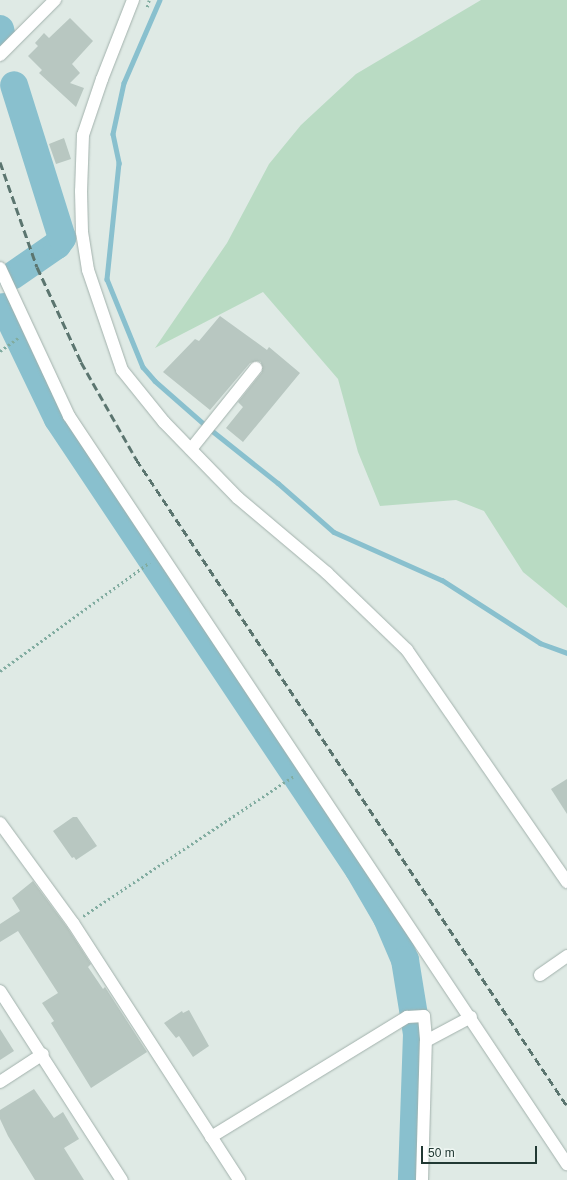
<!DOCTYPE html>
<html>
<head>
<meta charset="utf-8">
<style>
	body { margin:0 }
	#map { position:relative; width:567px; height:1180px; overflow:hidden; background:#dfeae5; font-family:Helvetica,sans-serif }
	div>[style] { position:absolute }
	.green>* { inset:0; background:#b9dbc3 }
	.stream>* { height:4.5px; margin:-2.25px; padding:0 2.25px; transform-origin:2.25px; border-radius:2.25px; background:#89c0ce }
	.river>* { height:28px; margin:-14px; padding:0 14px; transform-origin:14px; border-radius:14px; background:#89c0ce }
	.building>* { inset:0; background:#b8c7c1 }
	.path>* { height:2.5px; margin-top:-1.25px; transform-origin:0; background:repeating-linear-gradient(90deg,#81aca0 0 2px,transparent 0 5px) }
	.roads { filter:drop-shadow(0 0 1px #a2b1ac) drop-shadow(0 0 1px #a2b1ac) }
	.minor>* { height:12px; margin:-6px; padding:0 6px; transform-origin:6px; border-radius:6px; background:#fff }
	.rail>* { height:3px; margin-top:-1.5px; transform-origin:0; background:repeating-linear-gradient(90deg,#5b756f 0 8px,transparent 0 12px) }
	span { translate:-50% -50%; white-space:nowrap; text-align:center; line-height:1.15; -webkit-text-stroke:3px #eff7f3; paint-order:stroke }
	.scale { position:absolute; left:421px; top:1146px; width:116px; height:18px; box-sizing:border-box; border:2px solid #213933; border-top:0; padding-left:5px; font-size:12px; line-height:14px; white-space:nowrap; color:#213933; -webkit-text-stroke:3px #eff7f3; paint-order:stroke }
</style>
</head>
<body>
<div id="map">
	<div class="green">
		<div style="clip-path:polygon(481px 0,567px 0,567px 608px,523px 572px,484px 511px,456px 500px,380px 506px,358px 452px,338px 379px,263px 292px,155px 348px,227px 243px,269px 164px,301px 125px,356px 74px)"></div>
	</div>
	<div class="stream">
		<div style="left:160px;top:0;width:90px;rotate:113.4deg"></div>
		<div style="left:124px;top:83px;width:52px;rotate:102.2deg"></div>
		<div style="left:113px;top:134px;width:30px;rotate:78deg"></div>
		<div style="left:119px;top:163px;width:117px;rotate:95.9deg"></div>
		<div style="left:107px;top:279px;width:95px;rotate:67.8deg"></div>
		<div style="left:143px;top:367px;width:18px;rotate:49deg"></div>
		<div style="left:155px;top:381px;width:67px;rotate:41.3deg"></div>
		<div style="left:205px;top:425px;width:93px;rotate:38.5deg"></div>
		<div style="left:278px;top:483px;width:74px;rotate:41.2deg"></div>
		<div style="left:334px;top:532px;width:118px;rotate:24deg"></div>
		<div style="left:442px;top:580px;width:117px;rotate:32.7deg"></div>
		<div style="left:540px;top:643px;width:29px;rotate:20deg"></div>
	</div>
	<div class="river">
		<div style="left:0;top:29px;width:9px;rotate:77deg"></div>
		<div style="left:12px;top:276px;width:55px;rotate:-34.6deg"></div>
		<div style="left:57px;top:245px;width:9px;rotate:-54deg"></div>
		<div style="left:62px;top:238px;width:160px;rotate:-107.4deg"></div>
		<div style="left:4px;top:307px;width:124px;rotate:64.3deg"></div>
		<div style="left:58px;top:419px;width:542px;rotate:56.28deg"></div>
		<div style="left:359px;top:870px;width:56px;rotate:59.7deg"></div>
		<div style="left:387px;top:918px;width:46px;rotate:66.8deg"></div>
		<div style="left:405px;top:960px;width:75px;rotate:80.8deg"></div>
		<div style="left:417px;top:1034px;width:146px;rotate:92deg"></div>
	</div>
	<div class="building">
		<div style="clip-path:polygon(70px 18px,93px 41px,72px 64px,80px 73px,70px 83px,84px 88px,76px 107px,39px 73px,42px 70px,28px 56px,38px 46px,35px 43px,44px 33px,49px 38px)"></div>
		<div style="clip-path:polygon(64px 138px,71px 159px,56px 164px,49px 144px)"></div>
		<div style="clip-path:polygon(220px 316px,267px 350px,269px 347px,300px 373px,243px 442px,226px 428px,243px 407px,238px 402px,262px 372px,261px 362px,257px 361px,250px 363px,210px 410px,163px 372px,195px 339px,199px 341px)"></div>
		<div style="clip-path:polygon(567px 779px,567px 814px,551px 789px)"></div>
		<div style="clip-path:polygon(73px 817px,77px 817px,97px 846px,76px 860px,74px 857px,72px 858px,53px 831px)"></div>
		<div style="clip-path:polygon(33px 881px,67px 927px,91px 964px,88px 967px,103px 989px,105px 987px,147px 1052px,91px 1088px,51px 1023px,54px 1021px,42px 1003px,58px 993px,18px 931px,0 942px,0 924px,20px 911px,12px 898px)"></div>
		<div style="clip-path:polygon(189px 1010px,209px 1046px,193px 1057px,179px 1036px,176px 1038px,164px 1023px,182px 1011px,183px 1013px)"></div>
		<div style="clip-path:polygon(0 1029px,14px 1051px,0 1060px)"></div>
		<div style="clip-path:polygon(34px 1089px,54px 1118px,63px 1112px,79px 1139px,64px 1148px,84px 1180px,35px 1180px,8px 1136px,0 1119px,0 1110px)"></div>
	</div>
	<div class="path">
		<div style="left:147px;top:7px;width:7px;rotate:-74deg"></div>
		<div style="left:0;top:351px;width:24px;rotate:-36deg"></div>
		<div style="left:0;top:671px;width:185px;rotate:-36deg"></div>
		<div style="left:83px;top:916px;width:253px;rotate:-33.6deg"></div>
	</div>
	<div class="roads">
		<div class="minor">
			<div style="left:133px;top:0;width:85px;rotate:111.4deg"></div>
			<div style="left:102px;top:79px;width:59px;rotate:108.7deg"></div>
			<div style="left:83px;top:135px;width:56px;rotate:92deg"></div>
			<div style="left:81px;top:191px;width:41px;rotate:88.6deg"></div>
			<div style="left:82px;top:232px;width:38px;rotate:81deg"></div>
			<div style="left:88px;top:270px;width:106px;rotate:71.2deg"></div>
			<div style="left:122px;top:370px;width:67px;rotate:51.1deg"></div>
			<div style="left:164px;top:422px;width:106px;rotate:45.8deg"></div>
			<div style="left:238px;top:498px;width:116px;rotate:40.1deg"></div>
			<div style="left:327px;top:573px;width:111px;rotate:43.9deg"></div>
			<div style="left:407px;top:650px;width:282px;rotate:55.4deg"></div>
			<div style="left:0;top:55px;width:78px;rotate:-45deg"></div>
			<div style="left:0;top:268px;width:163px;rotate:65deg"></div>
			<div style="left:69px;top:416px;width:899px;rotate:56.35deg"></div>
			<div style="left:191px;top:449px;width:104px;rotate:-51.3deg"></div>
			<div style="left:0;top:823px;width:124px;rotate:53.9deg"></div>
			<div style="left:73px;top:923px;width:306px;rotate:57.1deg"></div>
			<div style="left:540px;top:975px;width:33px;rotate:-35deg"></div>
			<div style="left:0;top:991px;width:225px;rotate:57.2deg"></div>
			<div style="left:0;top:1082px;width:51px;rotate:-33.1deg"></div>
			<div style="left:211px;top:1137px;width:230px;rotate:-31.5deg"></div>
			<div style="left:407px;top:1017px;width:17px;rotate:-3deg"></div>
			<div style="left:424px;top:1016px;width:25px;rotate:85deg"></div>
			<div style="left:422px;top:1180px;width:139px;rotate:-88.4deg"></div>
			<div style="left:426px;top:1041px;width:51px;rotate:-28.1deg"></div>
		</div>
	</div>
	<div class="rail">
		<div style="left:0;top:162px;width:111px;rotate:70.6deg"></div>
		<div style="left:37px;top:267px;width:105px;rotate:65.1deg"></div>
		<div style="left:81px;top:362px;width:112px;rotate:60.4deg"></div>
		<div style="left:136px;top:459px;width:777px;rotate:56.33deg"></div>
	</div>
	<div class="scale">50 m</div>
</div>
</body>
</html>
